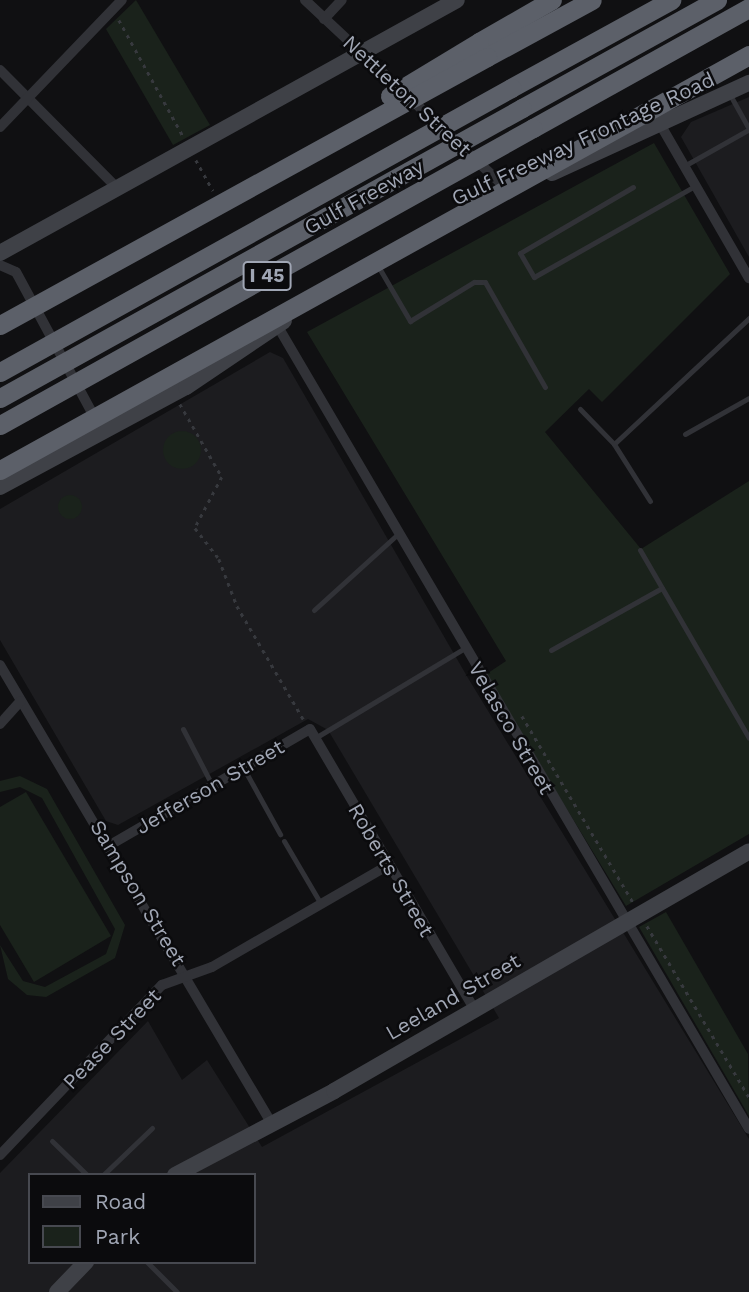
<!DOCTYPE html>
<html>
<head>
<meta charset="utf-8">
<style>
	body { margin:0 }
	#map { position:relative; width:749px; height:1292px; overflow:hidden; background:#101012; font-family:"Work Sans",sans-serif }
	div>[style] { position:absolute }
	.built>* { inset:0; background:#1c1c1f }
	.green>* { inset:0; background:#1a221b }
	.round { border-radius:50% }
	.path>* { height:2.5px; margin-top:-1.25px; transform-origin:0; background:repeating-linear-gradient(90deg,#37393e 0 3.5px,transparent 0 8.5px) }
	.service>* { height:5px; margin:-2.5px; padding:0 2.5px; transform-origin:2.5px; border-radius:2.5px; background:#313237 }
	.minor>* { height:10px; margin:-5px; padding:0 5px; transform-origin:5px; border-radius:5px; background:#313237 }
	.secondary>* { height:16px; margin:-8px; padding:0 8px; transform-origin:8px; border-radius:8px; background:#3f4147 }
	.motorway>* { height:19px; margin:-9.5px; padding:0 9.5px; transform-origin:9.5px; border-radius:9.5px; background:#5c6069 }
	.motorway-bridge>* { height:19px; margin:-9.5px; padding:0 9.5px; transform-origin:9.5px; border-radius:9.5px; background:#5c6069 }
	span { translate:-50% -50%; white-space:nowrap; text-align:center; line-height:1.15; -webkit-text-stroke:5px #0b0b0d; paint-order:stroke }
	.shield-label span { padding:2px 5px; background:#0b0b0d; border:2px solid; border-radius:5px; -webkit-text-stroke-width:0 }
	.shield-label { font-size:19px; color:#a0a6b4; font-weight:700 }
	.street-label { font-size:21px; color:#a0a6b4 }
	.legend { position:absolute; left:28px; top:1173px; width:228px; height:91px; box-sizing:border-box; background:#0b0b0d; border:2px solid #474950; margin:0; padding:9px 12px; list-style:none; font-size:21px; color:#a0a6b4 }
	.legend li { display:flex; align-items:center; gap:14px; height:35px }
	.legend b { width:35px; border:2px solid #474950 }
</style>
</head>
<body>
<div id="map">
	<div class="built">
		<div style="clip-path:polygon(749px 97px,749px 257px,681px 137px,691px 122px)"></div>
		<div style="clip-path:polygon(evenodd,270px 352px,283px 358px,468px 678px,749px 1139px,749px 1292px,0 1292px,0 1173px,148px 1021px,182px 1080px,207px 1060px,262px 1147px,499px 1018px,328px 730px,308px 719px,118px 825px,106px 821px,0 640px,0 509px,270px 352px,30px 1175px,254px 1175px,254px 1262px,30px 1262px,30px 1175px)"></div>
	</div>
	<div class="green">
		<div style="clip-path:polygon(136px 0,210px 125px,173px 145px,106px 29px)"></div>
		<div style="clip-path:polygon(654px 143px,730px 274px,602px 402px,589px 389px,545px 432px,641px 549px,749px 481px,749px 834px,626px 906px,485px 675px,506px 661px,307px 332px)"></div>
		<div class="round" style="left:163px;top:431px;width:38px;height:38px"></div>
		<div class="round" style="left:58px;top:495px;width:24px;height:24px"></div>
		<div style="clip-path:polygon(20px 776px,47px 789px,125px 925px,115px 958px,46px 997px,27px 995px,8px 979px,0 945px,23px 981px,45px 987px,106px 954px,115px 929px,42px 798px,20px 787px,0 792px,0 781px)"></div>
		<div style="clip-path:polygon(26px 792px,111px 936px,34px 982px,0 925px,0 807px)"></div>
		<div style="clip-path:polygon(666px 912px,748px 1054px,749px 1116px,639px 927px)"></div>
	</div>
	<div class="path">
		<div style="left:119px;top:20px;width:132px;rotate:61.1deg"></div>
		<div style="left:196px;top:160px;width:35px;rotate:61deg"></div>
		<div style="left:180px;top:404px;width:84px;rotate:60.1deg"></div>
		<div style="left:222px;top:477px;width:58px;rotate:117.9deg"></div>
		<div style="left:195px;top:528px;width:39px;rotate:52deg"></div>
		<div style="left:219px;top:559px;width:50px;rotate:69deg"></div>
		<div style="left:237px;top:606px;width:132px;rotate:59.6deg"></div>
		<div style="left:522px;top:716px;width:217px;rotate:59.2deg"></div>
		<div style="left:647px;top:926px;width:199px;rotate:59.2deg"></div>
	</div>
	<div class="service">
		<div style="left:729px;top:93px;width:41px;rotate:60.9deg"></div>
		<div style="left:684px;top:166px;width:73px;rotate:-29.4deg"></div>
		<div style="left:633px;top:187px;width:131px;rotate:149.7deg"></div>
		<div style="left:520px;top:253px;width:28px;rotate:60deg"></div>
		<div style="left:534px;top:277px;width:185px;rotate:-29.5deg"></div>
		<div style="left:378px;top:266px;width:64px;rotate:59.8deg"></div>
		<div style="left:410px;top:321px;width:75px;rotate:-31.4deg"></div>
		<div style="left:474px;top:282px;width:11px"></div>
		<div style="left:485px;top:282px;width:121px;rotate:60.3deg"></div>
		<div style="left:580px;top:409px;width:49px;rotate:45.8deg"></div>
		<div style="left:685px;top:434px;width:73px;rotate:-29.4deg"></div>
		<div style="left:650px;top:501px;width:67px;rotate:-122.3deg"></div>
		<div style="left:614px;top:444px;width:185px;rotate:-43deg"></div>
		<div style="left:640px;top:550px;width:217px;rotate:59.9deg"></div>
		<div style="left:314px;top:610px;width:115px;rotate:-42.2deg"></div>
		<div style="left:551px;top:650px;width:127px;rotate:-29.2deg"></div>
		<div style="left:183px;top:729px;width:63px;rotate:62.6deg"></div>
		<div style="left:315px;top:738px;width:175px;rotate:-31deg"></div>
		<div style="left:243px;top:767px;width:77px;rotate:61.1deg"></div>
		<div style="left:284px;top:841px;width:73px;rotate:59.6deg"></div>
		<div style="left:52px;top:1141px;width:49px;rotate:44.2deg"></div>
		<div style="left:103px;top:1175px;width:68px;rotate:-43.8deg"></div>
		<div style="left:147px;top:1262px;width:42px;rotate:45deg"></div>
	</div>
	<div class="minor">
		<div style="left:305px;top:0;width:281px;rotate:43.1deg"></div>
		<div style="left:324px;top:19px;width:26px;rotate:-47deg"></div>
		<div style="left:0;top:70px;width:168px;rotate:45.2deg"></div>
		<div style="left:660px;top:124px;width:178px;rotate:60deg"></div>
		<div style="left:0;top:127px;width:176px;rotate:-46.2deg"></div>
		<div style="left:0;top:265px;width:17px;rotate:24deg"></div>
		<div style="left:16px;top:272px;width:168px;rotate:61.6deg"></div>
		<div style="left:277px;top:325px;width:932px;rotate:59.58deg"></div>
		<div style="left:0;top:665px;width:534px;rotate:59.35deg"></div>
		<div style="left:0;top:724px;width:31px;rotate:-48deg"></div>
		<div style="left:110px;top:845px;width:231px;rotate:-30.1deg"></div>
		<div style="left:310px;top:729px;width:324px;rotate:59.6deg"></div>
		<div style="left:0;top:1155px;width:235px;rotate:-46.4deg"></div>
		<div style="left:162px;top:985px;width:53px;rotate:-19.8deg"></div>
		<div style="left:212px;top:967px;width:202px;rotate:-30deg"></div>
	</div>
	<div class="secondary">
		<div style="left:552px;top:173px;width:217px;rotate:-24.6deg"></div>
		<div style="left:0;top:253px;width:522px;rotate:-28.97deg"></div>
		<div style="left:0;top:487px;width:211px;rotate:-28.3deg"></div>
		<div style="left:186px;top:387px;width:118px;rotate:-34deg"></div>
		<div style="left:175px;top:1175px;width:180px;rotate:-27.8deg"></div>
		<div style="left:334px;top:1091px;width:479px;rotate:-30deg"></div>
		<div style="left:57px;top:1292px;width:42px;rotate:-46deg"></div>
	</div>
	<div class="motorway">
		<div style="left:479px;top:42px;width:84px;rotate:-29.9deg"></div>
		<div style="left:487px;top:57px;width:119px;rotate:-28.5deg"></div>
		<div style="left:511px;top:88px;width:183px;rotate:-28.8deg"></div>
		<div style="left:522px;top:108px;width:223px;rotate:-29deg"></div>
		<div style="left:533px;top:128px;width:247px;rotate:-29.1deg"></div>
	</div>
	<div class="motorway-bridge">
		<div style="left:390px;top:96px;width:104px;rotate:-31.2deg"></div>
		<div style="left:0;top:325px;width:556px;rotate:-28.82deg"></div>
		<div style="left:0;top:372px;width:585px;rotate:-29.06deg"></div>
		<div style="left:0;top:398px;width:597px;rotate:-29.05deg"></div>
		<div style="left:0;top:425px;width:610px;rotate:-29.13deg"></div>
		<div style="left:0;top:470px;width:856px;rotate:-28.99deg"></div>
	</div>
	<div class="shield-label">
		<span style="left:267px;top:276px">I 45</span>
	</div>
	<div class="street-label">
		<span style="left:407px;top:96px;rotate:43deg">Nettleton Street</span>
		<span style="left:583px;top:139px;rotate:-25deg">Gulf Freeway Frontage Road</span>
		<span style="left:364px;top:197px;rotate:-29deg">Gulf Freeway</span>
		<span style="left:511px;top:728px;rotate:60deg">Velasco Street</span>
		<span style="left:210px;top:787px;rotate:-30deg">Jefferson Street</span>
		<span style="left:391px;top:870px;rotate:60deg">Roberts Street</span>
		<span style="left:138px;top:893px;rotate:59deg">Sampson Street</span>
		<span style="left:453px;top:997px;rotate:-30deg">Leeland Street</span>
		<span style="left:112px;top:1039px;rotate:-46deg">Pease Street</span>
	</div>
	<ul class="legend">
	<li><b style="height:9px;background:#3f4147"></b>Road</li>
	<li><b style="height:19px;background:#1a221b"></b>Park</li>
	</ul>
</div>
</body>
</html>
